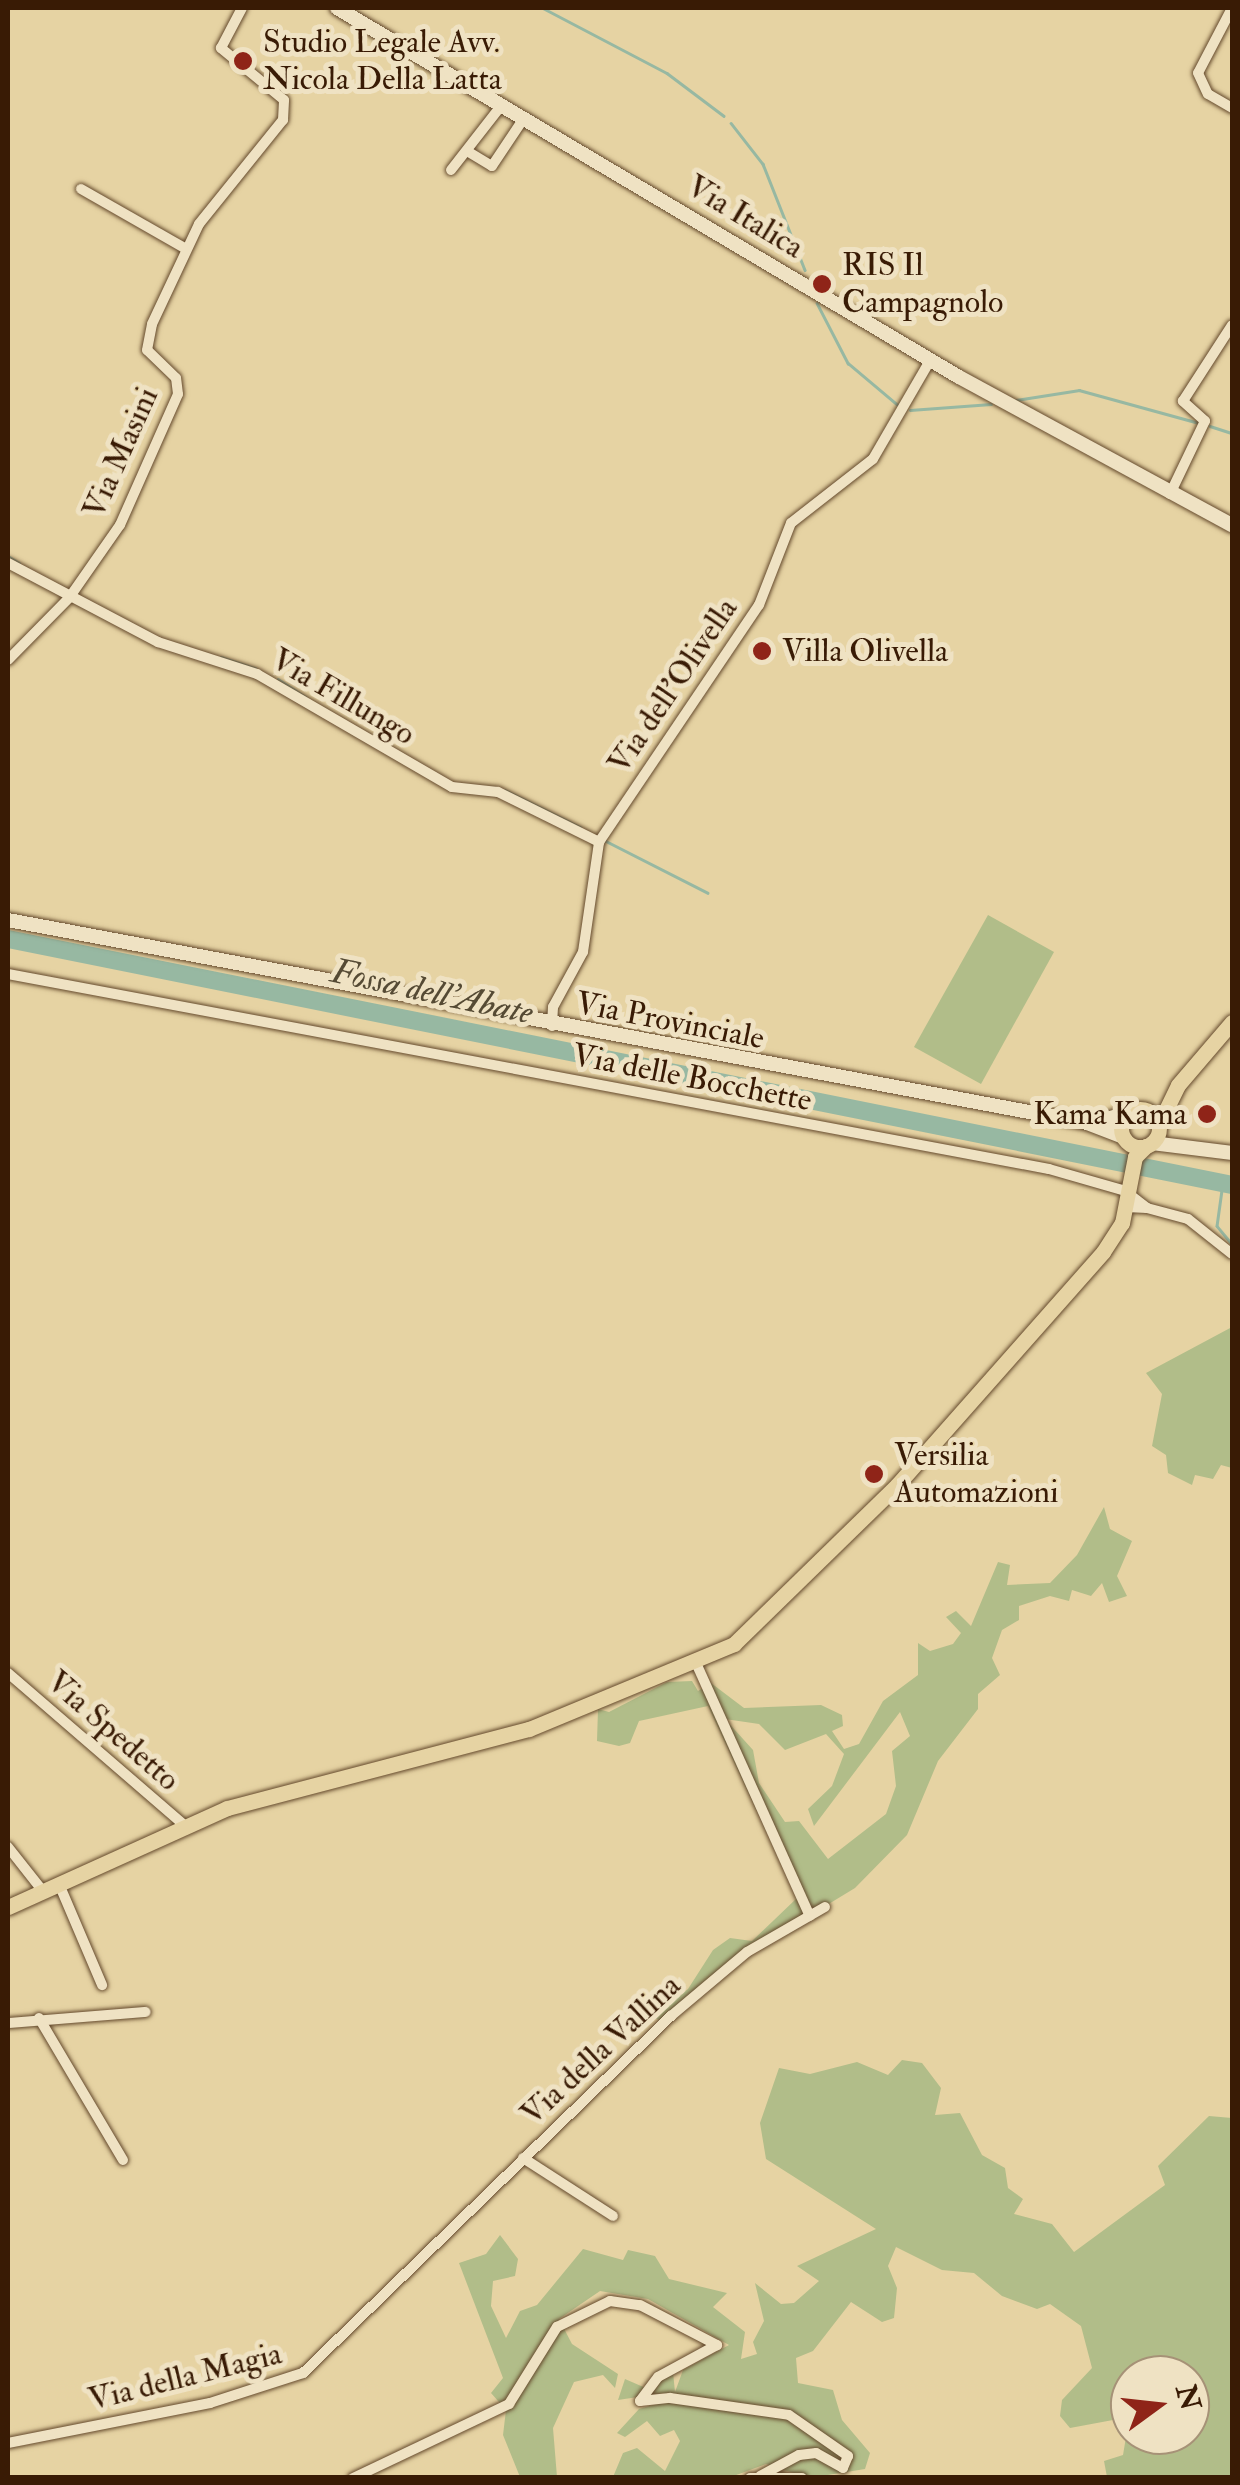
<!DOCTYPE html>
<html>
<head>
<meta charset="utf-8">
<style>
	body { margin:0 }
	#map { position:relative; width:1240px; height:2485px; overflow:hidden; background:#e6d3a3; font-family:"IM FELL Double Pica",serif }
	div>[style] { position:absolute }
	.green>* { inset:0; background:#b1bd89 }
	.stream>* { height:2.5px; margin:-1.25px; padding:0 1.25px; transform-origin:1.25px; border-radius:1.25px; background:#97b8a2 }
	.river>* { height:18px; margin:-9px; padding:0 9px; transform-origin:9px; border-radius:9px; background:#97b8a2 }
	.roads { filter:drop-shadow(0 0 2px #64492c) drop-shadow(0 0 2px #64492c) }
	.street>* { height:10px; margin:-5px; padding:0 5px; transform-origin:5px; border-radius:5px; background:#efe2c3 }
	.secondary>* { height:14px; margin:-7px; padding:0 7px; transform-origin:7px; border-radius:7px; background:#efe2c3 }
	.primary>* { height:15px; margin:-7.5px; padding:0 7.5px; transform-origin:7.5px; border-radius:7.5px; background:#e6d3a3 }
	.primary>.ring { margin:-7.5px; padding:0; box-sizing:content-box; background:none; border:15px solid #e6d3a3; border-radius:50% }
	.dots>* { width:28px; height:28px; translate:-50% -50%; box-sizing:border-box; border:5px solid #efe2c3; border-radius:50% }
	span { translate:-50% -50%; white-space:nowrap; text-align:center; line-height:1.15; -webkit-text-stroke:10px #efe2c3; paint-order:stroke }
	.poi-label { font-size:32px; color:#391b05 }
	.left { translate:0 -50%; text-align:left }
	.right { translate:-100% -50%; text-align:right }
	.street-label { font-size:32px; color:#391b05 }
	.water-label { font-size:35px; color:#554a34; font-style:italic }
	.frame { position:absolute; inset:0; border:10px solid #391b05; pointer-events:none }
	.north { position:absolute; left:1110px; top:2355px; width:100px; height:100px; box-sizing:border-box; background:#efe2c3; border:2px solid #a69277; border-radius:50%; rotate:75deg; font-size:28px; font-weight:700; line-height:40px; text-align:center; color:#391b05 }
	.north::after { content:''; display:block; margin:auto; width:35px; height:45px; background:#8f2418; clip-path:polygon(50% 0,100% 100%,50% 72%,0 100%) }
</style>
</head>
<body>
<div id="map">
	<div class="green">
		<div style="clip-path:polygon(988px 915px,1054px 952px,981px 1084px,914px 1047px)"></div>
		<div style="clip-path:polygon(1232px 1327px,1232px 1468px,1221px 1465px,1213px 1479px,1195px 1475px,1192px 1485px,1168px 1473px,1166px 1455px,1152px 1446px,1162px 1394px,1146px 1373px)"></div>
		<div style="clip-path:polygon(evenodd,1104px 1507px,1110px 1529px,1132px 1541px,1117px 1576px,1127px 1596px,1109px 1602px,1102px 1583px,1091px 1596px,1072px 1590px,1069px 1601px,1050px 1596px,1019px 1606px,1019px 1620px,1002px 1630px,992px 1658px,1000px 1675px,978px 1694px,978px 1709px,938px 1761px,907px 1835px,855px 1888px,748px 1953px,667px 2024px,653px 2017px,688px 1989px,713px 1950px,730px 1938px,752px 1941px,797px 1898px,708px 1706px,639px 1721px,630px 1743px,619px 1746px,597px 1741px,598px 1709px,609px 1712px,667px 1682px,692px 1681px,698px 1691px,711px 1683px,744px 1708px,821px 1705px,842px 1715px,843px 1726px,832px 1731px,844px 1749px,859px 1744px,883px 1701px,918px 1675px,918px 1643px,930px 1651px,953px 1644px,961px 1633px,946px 1617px,956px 1611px,971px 1626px,998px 1562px,1010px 1565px,1007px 1585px,1050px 1583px,1077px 1555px,1104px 1507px,900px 1712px,910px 1736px,892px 1751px,896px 1786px,886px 1814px,828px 1859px,799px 1821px,785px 1822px,759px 1783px,753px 1750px,725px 1719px,759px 1724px,785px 1750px,826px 1734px,844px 1754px,832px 1786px,808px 1809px,814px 1826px,900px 1712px)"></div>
		<div style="clip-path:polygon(evenodd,902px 2060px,922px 2063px,941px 2088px,935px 2115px,960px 2113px,982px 2155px,1005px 2168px,1008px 2188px,1023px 2199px,1014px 2214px,1052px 2224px,1074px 2252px,1165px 2185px,1158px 2166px,1209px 2116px,1232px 2118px,1232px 2477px,1107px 2477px,1104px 2461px,1123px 2455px,1127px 2431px,1113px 2420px,1070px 2428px,1060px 2416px,1062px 2400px,1092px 2368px,1081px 2326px,1050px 2304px,1037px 2309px,1002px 2296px,974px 2273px,942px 2270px,896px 2247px,888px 2266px,897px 2288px,894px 2318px,882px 2322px,851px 2302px,813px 2351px,796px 2358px,798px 2383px,833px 2390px,842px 2420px,870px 2453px,865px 2469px,809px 2478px,766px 2464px,731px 2477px,613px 2477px,623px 2453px,637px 2448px,665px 2471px,680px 2441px,674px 2430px,660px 2436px,647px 2421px,625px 2437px,617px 2433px,639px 2409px,670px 2400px,664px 2393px,618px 2400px,625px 2379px,648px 2389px,673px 2372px,675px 2392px,683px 2370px,729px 2345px,648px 2299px,600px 2291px,559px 2319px,572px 2344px,618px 2374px,615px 2388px,603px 2375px,574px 2382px,553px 2428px,557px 2477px,520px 2477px,503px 2435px,506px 2410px,491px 2393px,503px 2378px,459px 2263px,486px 2254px,500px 2235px,518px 2259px,515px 2276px,493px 2281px,491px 2306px,506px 2338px,520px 2311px,537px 2305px,583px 2249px,623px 2260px,628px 2250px,655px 2256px,669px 2279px,727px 2293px,713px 2307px,745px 2332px,741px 2359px,757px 2354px,753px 2342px,764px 2321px,755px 2283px,781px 2304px,794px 2303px,819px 2281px,797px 2266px,876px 2229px,766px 2159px,760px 2123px,779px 2068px,810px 2074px,857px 2062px,888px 2075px,902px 2060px,1130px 2375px,1190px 2375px,1190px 2435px,1130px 2435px,1130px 2375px)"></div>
	</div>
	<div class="stream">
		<div style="left:543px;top:8px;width:140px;rotate:27.7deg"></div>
		<div style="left:667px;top:73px;width:71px;rotate:37deg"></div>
		<div style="left:731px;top:123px;width:52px;rotate:52deg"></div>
		<div style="left:763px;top:164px;width:114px;rotate:68.4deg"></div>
		<div style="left:817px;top:303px;width:68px;rotate:62.7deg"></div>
		<div style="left:848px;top:363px;width:67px;rotate:40.1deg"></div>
		<div style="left:1016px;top:400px;width:64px;rotate:-9deg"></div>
		<div style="left:1079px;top:390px;width:124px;rotate:15.4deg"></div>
		<div style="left:910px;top:410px;width:81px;rotate:-4.2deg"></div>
		<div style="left:1210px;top:426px;width:23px;rotate:18deg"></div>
		<div style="left:8px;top:556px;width:13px;rotate:32deg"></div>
		<div style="left:221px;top:657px;width:36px;rotate:18deg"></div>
		<div style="left:278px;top:679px;width:33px;rotate:33deg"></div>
		<div style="left:505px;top:790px;width:84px;rotate:26.3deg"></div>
		<div style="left:606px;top:841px;width:114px;rotate:27deg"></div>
		<div style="left:1223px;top:1183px;width:43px;rotate:97.9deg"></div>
		<div style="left:1217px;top:1226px;width:23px;rotate:50deg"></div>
	</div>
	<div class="river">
		<div style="left:8px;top:939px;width:1248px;rotate:11.36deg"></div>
	</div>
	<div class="roads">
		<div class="street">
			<div style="left:1232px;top:8px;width:73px;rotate:117.6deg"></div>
			<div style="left:1198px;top:73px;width:23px;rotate:65deg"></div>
			<div style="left:1208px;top:94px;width:28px;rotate:30deg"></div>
			<div style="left:467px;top:151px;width:29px;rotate:31deg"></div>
			<div style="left:492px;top:166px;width:58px;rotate:-56.3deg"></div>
			<div style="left:451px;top:170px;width:81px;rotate:-52deg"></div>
			<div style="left:81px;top:189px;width:121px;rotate:29.7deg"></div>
			<div style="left:1170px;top:494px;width:81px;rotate:-64.4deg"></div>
			<div style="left:1205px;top:421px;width:30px;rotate:-138deg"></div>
			<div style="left:1183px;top:401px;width:90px;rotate:-57.2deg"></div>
			<div style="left:8px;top:563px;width:170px;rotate:27.8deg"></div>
			<div style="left:158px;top:642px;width:104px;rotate:17.9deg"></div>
			<div style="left:257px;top:674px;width:225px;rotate:30.1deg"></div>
			<div style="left:452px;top:787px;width:46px;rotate:6.2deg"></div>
			<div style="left:498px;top:792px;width:113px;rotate:26.3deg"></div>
			<div style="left:8px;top:660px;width:87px;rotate:-45.5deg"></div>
			<div style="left:69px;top:598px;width:89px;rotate:-55.1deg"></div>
			<div style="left:120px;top:525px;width:143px;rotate:-66.1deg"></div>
			<div style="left:178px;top:394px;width:16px;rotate:-97deg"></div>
			<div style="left:176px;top:378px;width:40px;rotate:-136deg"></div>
			<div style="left:147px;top:350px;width:26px;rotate:-79deg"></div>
			<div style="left:152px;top:324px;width:110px;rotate:-64.8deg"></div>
			<div style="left:199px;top:224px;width:134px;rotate:-51.1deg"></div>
			<div style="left:283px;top:120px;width:20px;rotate:-87deg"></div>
			<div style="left:284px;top:100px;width:82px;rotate:-140.5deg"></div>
			<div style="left:221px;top:48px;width:45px;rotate:-62.3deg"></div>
			<div style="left:8px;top:974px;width:1059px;rotate:10.61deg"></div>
			<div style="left:1049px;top:1169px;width:83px;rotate:16deg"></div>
			<div style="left:552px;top:1026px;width:19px;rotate:-87deg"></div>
			<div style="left:553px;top:1007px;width:63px;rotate:-61.4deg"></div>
			<div style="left:583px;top:952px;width:111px;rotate:-81.7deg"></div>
			<div style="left:599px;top:842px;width:286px;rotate:-56deg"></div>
			<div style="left:759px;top:605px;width:88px;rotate:-68.7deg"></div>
			<div style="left:791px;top:523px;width:104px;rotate:-38deg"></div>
			<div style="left:873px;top:459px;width:116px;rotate:-59.9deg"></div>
			<div style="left:1126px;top:1207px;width:21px;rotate:3deg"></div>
			<div style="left:1147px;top:1208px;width:23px;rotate:-142deg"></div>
			<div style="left:1147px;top:1208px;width:42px;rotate:15deg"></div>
			<div style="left:1188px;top:1219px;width:56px;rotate:38.5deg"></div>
			<div style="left:697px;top:1665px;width:275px;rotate:65.8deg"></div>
			<div style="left:8px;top:1673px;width:234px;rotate:40.8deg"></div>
			<div style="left:8px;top:1847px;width:55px;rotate:51.7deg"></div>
			<div style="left:59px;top:1884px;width:110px;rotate:66.9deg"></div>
			<div style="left:39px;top:2018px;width:165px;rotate:59.4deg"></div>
			<div style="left:8px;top:2023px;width:138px;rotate:-4.6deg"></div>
			<div style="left:523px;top:2158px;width:107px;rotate:32.8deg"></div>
			<div style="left:8px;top:2443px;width:206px;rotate:-11.2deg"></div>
			<div style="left:210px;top:2403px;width:98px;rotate:-17.9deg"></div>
			<div style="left:303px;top:2373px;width:513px;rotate:-44.13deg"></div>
			<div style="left:671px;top:2016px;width:99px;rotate:-40.1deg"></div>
			<div style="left:747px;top:1952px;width:90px;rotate:-30deg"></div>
			<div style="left:353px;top:2478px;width:173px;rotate:-25.4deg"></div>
			<div style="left:509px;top:2404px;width:91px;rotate:-58.1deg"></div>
			<div style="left:557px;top:2327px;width:59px;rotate:-26.1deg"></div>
			<div style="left:610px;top:2301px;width:30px;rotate:8deg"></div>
			<div style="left:640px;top:2305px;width:87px;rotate:27.5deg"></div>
			<div style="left:717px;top:2345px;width:67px;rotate:151.5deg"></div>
			<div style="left:658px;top:2377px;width:30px;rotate:127deg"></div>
			<div style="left:640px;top:2401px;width:30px;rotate:-6deg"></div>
			<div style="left:670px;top:2398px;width:120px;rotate:8.1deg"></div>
			<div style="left:789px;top:2415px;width:72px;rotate:34.8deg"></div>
			<div style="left:848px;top:2456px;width:13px;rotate:113deg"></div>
			<div style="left:843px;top:2468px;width:31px;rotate:-151deg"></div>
			<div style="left:816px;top:2453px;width:17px;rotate:173deg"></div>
			<div style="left:799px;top:2455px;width:44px;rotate:151.7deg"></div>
			<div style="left:750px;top:2478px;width:52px"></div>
		</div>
		<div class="secondary">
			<div style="left:337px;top:8px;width:723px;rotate:30.68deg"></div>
			<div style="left:959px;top:377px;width:311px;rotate:28.5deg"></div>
			<div style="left:8px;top:920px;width:1098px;rotate:10.65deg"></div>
			<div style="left:1087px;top:1123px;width:39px;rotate:21deg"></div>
			<div style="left:1093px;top:1123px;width:36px;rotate:-16deg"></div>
			<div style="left:1152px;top:1143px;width:81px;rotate:7.1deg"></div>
		</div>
		<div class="primary">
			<div class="ring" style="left:1121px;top:1109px;width:23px;height:23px"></div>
			<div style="left:1159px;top:1124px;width:43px;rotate:-64deg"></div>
			<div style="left:1178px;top:1085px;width:83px;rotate:-49.4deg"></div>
			<div style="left:8px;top:1907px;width:240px;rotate:-24.3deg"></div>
			<div style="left:227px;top:1808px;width:312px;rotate:-14.7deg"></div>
			<div style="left:529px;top:1729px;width:222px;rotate:-22.5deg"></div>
			<div style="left:734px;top:1644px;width:228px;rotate:-44.3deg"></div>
			<div style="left:897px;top:1485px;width:311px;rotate:-48.5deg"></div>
			<div style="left:1103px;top:1252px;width:35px;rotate:-57deg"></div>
			<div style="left:1122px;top:1223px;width:67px;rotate:-78.9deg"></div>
			<div style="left:1135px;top:1157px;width:16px;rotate:-45deg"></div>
		</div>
	</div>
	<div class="dots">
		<div style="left:243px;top:61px;background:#8f2418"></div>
		<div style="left:822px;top:284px;background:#8f2418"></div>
		<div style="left:762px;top:651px;background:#8f2418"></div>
		<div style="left:1207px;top:1114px;background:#8f2418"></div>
		<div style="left:874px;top:1474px;background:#8f2418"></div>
	</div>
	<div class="poi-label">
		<span class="left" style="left:263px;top:61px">Studio Legale Avv.<br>Nicola Della Latta</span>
		<span class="left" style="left:842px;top:284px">RIS Il<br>Campagnolo</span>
		<span class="left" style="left:782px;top:651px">Villa Olivella</span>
		<span class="right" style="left:1187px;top:1114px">Kama Kama</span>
		<span class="left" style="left:894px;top:1474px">Versilia<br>Automazioni</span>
	</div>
	<div class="street-label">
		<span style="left:745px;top:217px;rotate:31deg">Via Italica</span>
		<span style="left:121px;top:453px;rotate:-66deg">Via Masini</span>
		<span style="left:673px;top:686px;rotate:-56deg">Via dell'Olivella</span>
		<span style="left:343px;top:697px;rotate:30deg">Via Fillungo</span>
		<span style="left:670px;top:1021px;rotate:11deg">Via Provinciale</span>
		<span style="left:692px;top:1078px;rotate:11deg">Via delle Bocchette</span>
		<span style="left:113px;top:1731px;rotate:41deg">Via Spedetto</span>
		<span style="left:601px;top:2050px;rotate:-43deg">Via della Vallina</span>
		<span style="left:185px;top:2377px;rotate:-14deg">Via della Magia</span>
	</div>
	<div class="water-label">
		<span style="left:432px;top:992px;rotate:12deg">Fossa dell'Abate</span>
	</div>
	<div class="frame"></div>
	<div class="north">N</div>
</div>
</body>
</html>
